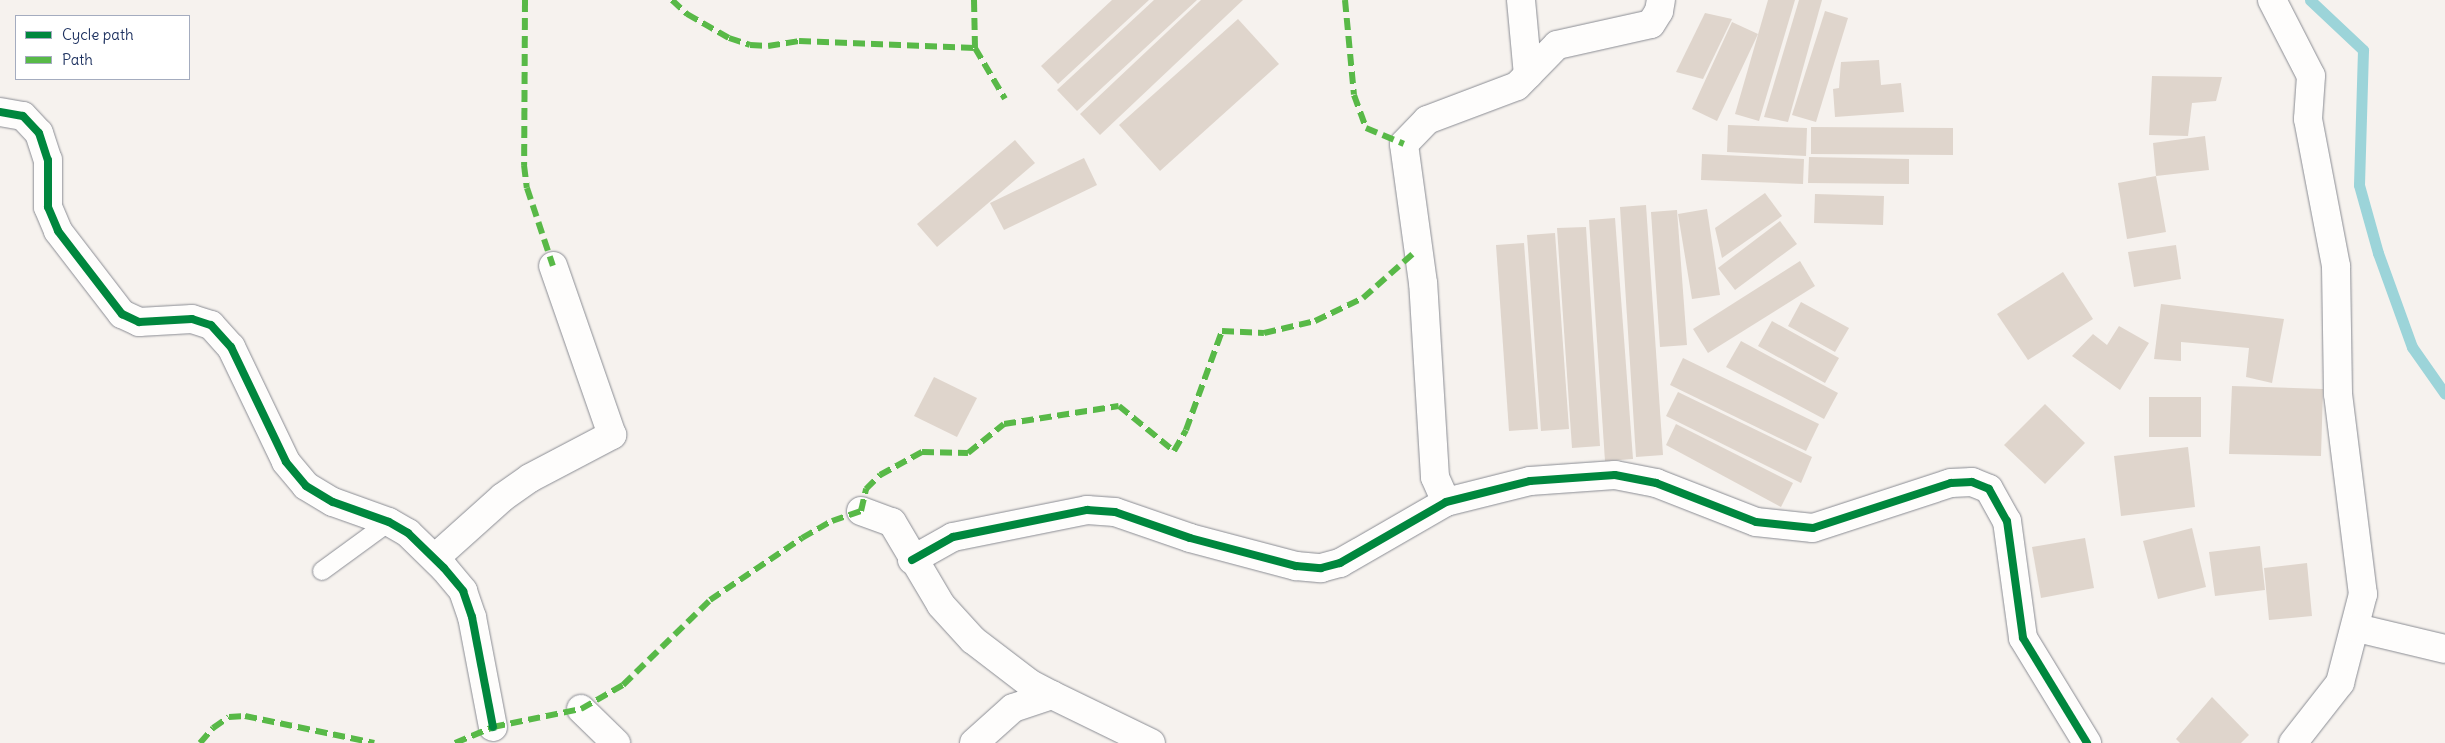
<!DOCTYPE html>
<html>
<head>
<meta charset="utf-8">
<style>
	body { margin:0 }
	#map { position:relative; width:2445px; height:743px; overflow:hidden; background:#f6f2ee; font-family:Delius,sans-serif }
	div>[style] { position:absolute }
	.stream>* { height:11px; margin:-5.5px; padding:0 5.5px; transform-origin:5.5px; border-radius:5.5px; background:#9cd4d9 }
	.building>* { inset:0; background:#dfd5cc }
	.roads { filter:drop-shadow(0 0 1px #8a8c93) drop-shadow(0 0 1px #8a8c93) }
	.lane>* { height:18px; margin:-9px; padding:0 9px; transform-origin:9px; border-radius:9px; background:#fefdfc }
	.street>* { height:28px; margin:-14px; padding:0 14px; transform-origin:14px; border-radius:14px; background:#fefdfc }
	.quiet>* { height:6px; margin-top:-3px; transform-origin:0; background:repeating-linear-gradient(90deg,#58b947 0 12px,transparent 0 18px) }
	.cycleway>* { height:8px; margin:-4px; padding:0 4px; transform-origin:4px; border-radius:4px; background:#00873e }
	span { translate:-50% -50%; white-space:nowrap; text-align:center; line-height:1.15; -webkit-text-stroke:5px #fff; paint-order:stroke }
	.legend { position:absolute; left:15px; top:15px; width:175px; height:65px; box-sizing:border-box; background:#fff; border:1px solid #a4acbf; margin:0; padding:6px 9px; list-style:none; font-size:15px; color:#1b2f5e }
	.legend li { display:flex; align-items:center; gap:10px; height:25px }
	.legend b { width:25px; border:1px solid #a4acbf }
</style>
</head>
<body>
<div id="map">
	<div class="stream">
		<div style="left:2310px;top:0;width:73px;rotate:43.3deg"></div>
		<div style="left:2363px;top:50px;width:135px;rotate:91.7deg"></div>
		<div style="left:2359px;top:185px;width:71px;rotate:74.4deg"></div>
		<div style="left:2378px;top:253px;width:100px;rotate:70.1deg"></div>
		<div style="left:2412px;top:347px;width:57px;rotate:54.9deg"></div>
	</div>
	<div class="building">
		<div style="clip-path:polygon(1112px 0,1149px 0,1058px 84px,1041px 66px)"></div>
		<div style="clip-path:polygon(1154px 0,1197px 0,1077px 111px,1057px 90px)"></div>
		<div style="clip-path:polygon(1201px 0,1243px 0,1100px 135px,1080px 114px)"></div>
		<div style="clip-path:polygon(1768px 0,1795px 0,1759px 121px,1735px 114px)"></div>
		<div style="clip-path:polygon(1799px 0,1822px 0,1788px 122px,1764px 117px)"></div>
		<div style="clip-path:polygon(1825px 11px,1848px 18px,1816px 122px,1792px 115px)"></div>
		<div style="clip-path:polygon(1705px 13px,1732px 19px,1703px 79px,1676px 72px)"></div>
		<div style="clip-path:polygon(1238px 19px,1279px 64px,1160px 171px,1119px 125px)"></div>
		<div style="clip-path:polygon(1732px 22px,1758px 34px,1717px 121px,1692px 109px)"></div>
		<div style="clip-path:polygon(1879px 60px,1881px 85px,1901px 83px,1904px 112px,1835px 117px,1833px 89px,1839px 88px,1841px 62px)"></div>
		<div style="clip-path:polygon(2152px 76px,2222px 77px,2216px 101px,2192px 103px,2188px 136px,2149px 135px)"></div>
		<div style="clip-path:polygon(1728px 125px,1807px 128px,1806px 156px,1727px 152px)"></div>
		<div style="clip-path:polygon(1811px 127px,1953px 128px,1953px 155px,1811px 154px)"></div>
		<div style="clip-path:polygon(2205px 136px,2209px 170px,2156px 176px,2166px 232px,2127px 239px,2118px 183px,2156px 176px,2153px 143px)"></div>
		<div style="clip-path:polygon(1015px 140px,1035px 163px,937px 247px,917px 224px)"></div>
		<div style="clip-path:polygon(1702px 154px,1804px 159px,1803px 184px,1701px 180px)"></div>
		<div style="clip-path:polygon(1809px 157px,1909px 159px,1909px 184px,1808px 183px)"></div>
		<div style="clip-path:polygon(1084px 158px,1097px 185px,1004px 230px,990px 203px)"></div>
		<div style="clip-path:polygon(1765px 193px,1782px 216px,1722px 258px,1715px 228px)"></div>
		<div style="clip-path:polygon(1815px 194px,1884px 196px,1883px 225px,1814px 223px)"></div>
		<div style="clip-path:polygon(1646px 205px,1663px 455px,1636px 457px,1620px 207px)"></div>
		<div style="clip-path:polygon(1707px 209px,1720px 295px,1692px 299px,1678px 214px)"></div>
		<div style="clip-path:polygon(1677px 210px,1687px 345px,1660px 347px,1651px 212px)"></div>
		<div style="clip-path:polygon(1615px 218px,1633px 459px,1605px 461px,1589px 220px)"></div>
		<div style="clip-path:polygon(1780px 221px,1797px 244px,1735px 290px,1718px 268px)"></div>
		<div style="clip-path:polygon(1586px 227px,1600px 446px,1572px 448px,1557px 228px)"></div>
		<div style="clip-path:polygon(1555px 233px,1569px 429px,1541px 431px,1527px 235px)"></div>
		<div style="clip-path:polygon(1524px 243px,1538px 429px,1509px 431px,1496px 245px)"></div>
		<div style="clip-path:polygon(2176px 245px,2181px 279px,2134px 287px,2128px 252px)"></div>
		<div style="clip-path:polygon(1800px 261px,1815px 286px,1708px 353px,1693px 329px)"></div>
		<div style="clip-path:polygon(2063px 272px,2093px 319px,2028px 360px,1997px 314px)"></div>
		<div style="clip-path:polygon(1801px 302px,1849px 328px,1835px 352px,1788px 326px)"></div>
		<div style="clip-path:polygon(2161px 304px,2284px 319px,2272px 383px,2246px 377px,2249px 348px,2181px 342px,2181px 361px,2154px 359px)"></div>
		<div style="clip-path:polygon(1772px 321px,1839px 358px,1825px 383px,1758px 346px)"></div>
		<div style="clip-path:polygon(2119px 326px,2149px 343px,2120px 390px,2072px 356px,2093px 334px,2107px 345px)"></div>
		<div style="clip-path:polygon(1741px 341px,1838px 393px,1824px 419px,1726px 367px)"></div>
		<div style="clip-path:polygon(1683px 358px,1819px 424px,1806px 451px,1670px 385px)"></div>
		<div style="clip-path:polygon(934px 377px,977px 398px,957px 437px,914px 416px)"></div>
		<div style="clip-path:polygon(2232px 386px,2323px 389px,2321px 456px,2229px 454px)"></div>
		<div style="clip-path:polygon(1678px 392px,1812px 457px,1801px 483px,1666px 416px)"></div>
		<div style="clip-path:polygon(2149px 397px,2201px 397px,2201px 437px,2149px 437px)"></div>
		<div style="clip-path:polygon(2045px 404px,2085px 443px,2045px 484px,2004px 445px)"></div>
		<div style="clip-path:polygon(1676px 424px,1793px 483px,1781px 507px,1666px 445px)"></div>
		<div style="clip-path:polygon(2188px 447px,2195px 507px,2121px 516px,2114px 456px)"></div>
		<div style="clip-path:polygon(2192px 528px,2206px 587px,2158px 599px,2143px 541px)"></div>
		<div style="clip-path:polygon(2085px 538px,2094px 588px,2041px 598px,2032px 547px)"></div>
		<div style="clip-path:polygon(2260px 546px,2265px 590px,2215px 596px,2209px 552px)"></div>
		<div style="clip-path:polygon(2307px 563px,2312px 616px,2269px 620px,2264px 568px)"></div>
		<div style="clip-path:polygon(2212px 697px,2249px 735px,2241px 743px,2180px 743px,2176px 739px)"></div>
	</div>
	<div class="roads">
		<div class="lane">
			<div style="left:322px;top:571px;width:83px;rotate:-36.2deg"></div>
		</div>
		<div class="street">
			<div style="left:1521px;top:0;width:75px;rotate:84.7deg"></div>
			<div style="left:2272px;top:0;width:85px;rotate:62.8deg"></div>
			<div style="left:2311px;top:76px;width:43px;rotate:94deg"></div>
			<div style="left:2308px;top:119px;width:150px;rotate:79.2deg"></div>
			<div style="left:2336px;top:266px;width:128px;rotate:89.1deg"></div>
			<div style="left:2338px;top:394px;width:202px;rotate:82.9deg"></div>
			<div style="left:2363px;top:594px;width:92px;rotate:104.5deg"></div>
			<div style="left:2340px;top:683px;width:76px;rotate:128.1deg"></div>
			<div style="left:0;top:112px;width:23px;rotate:10deg"></div>
			<div style="left:23px;top:116px;width:23px;rotate:47deg"></div>
			<div style="left:39px;top:133px;width:28px;rotate:72deg"></div>
			<div style="left:48px;top:160px;width:47px;rotate:90deg"></div>
			<div style="left:48px;top:207px;width:26px;rotate:67deg"></div>
			<div style="left:58px;top:231px;width:105px;rotate:52.4deg"></div>
			<div style="left:122px;top:314px;width:19px;rotate:25deg"></div>
			<div style="left:139px;top:322px;width:53px;rotate:-3.2deg"></div>
			<div style="left:192px;top:319px;width:20px;rotate:18deg"></div>
			<div style="left:211px;top:325px;width:30px;rotate:48deg"></div>
			<div style="left:231px;top:347px;width:127px;rotate:64.4deg"></div>
			<div style="left:286px;top:462px;width:31px;rotate:50deg"></div>
			<div style="left:306px;top:486px;width:31px;rotate:31deg"></div>
			<div style="left:333px;top:502px;width:59px;rotate:19.7deg"></div>
			<div style="left:389px;top:522px;width:22px;rotate:30deg"></div>
			<div style="left:408px;top:533px;width:50px;rotate:44.2deg"></div>
			<div style="left:444px;top:568px;width:30px;rotate:50deg"></div>
			<div style="left:463px;top:591px;width:28px;rotate:71deg"></div>
			<div style="left:472px;top:617px;width:112px;rotate:79.2deg"></div>
			<div style="left:1446px;top:502px;width:27px;rotate:-114deg"></div>
			<div style="left:1435px;top:477px;width:194px;rotate:-93.5deg"></div>
			<div style="left:1423px;top:283px;width:140px;rotate:-97.8deg"></div>
			<div style="left:1404px;top:144px;width:33px;rotate:-46deg"></div>
			<div style="left:1427px;top:120px;width:96px;rotate:-20.7deg"></div>
			<div style="left:1517px;top:86px;width:57px;rotate:-45.7deg"></div>
			<div style="left:1557px;top:45px;width:96px;rotate:-12.6deg"></div>
			<div style="left:1651px;top:24px;width:15px;rotate:-58deg"></div>
			<div style="left:1659px;top:11px;width:11px;rotate:-80deg"></div>
			<div style="left:861px;top:511px;width:33px;rotate:20deg"></div>
			<div style="left:892px;top:522px;width:96px;rotate:59.4deg"></div>
			<div style="left:941px;top:605px;width:47px;rotate:47.6deg"></div>
			<div style="left:973px;top:640px;width:71px;rotate:37.5deg"></div>
			<div style="left:1029px;top:683px;width:26px;rotate:28deg"></div>
			<div style="left:435px;top:558px;width:91px;rotate:-41.9deg"></div>
			<div style="left:503px;top:497px;width:33px;rotate:-35deg"></div>
			<div style="left:530px;top:478px;width:93px;rotate:-27.7deg"></div>
			<div style="left:612px;top:435px;width:179px;rotate:-109.2deg"></div>
			<div style="left:912px;top:560px;width:47px;rotate:-29.3deg"></div>
			<div style="left:953px;top:537px;width:137px;rotate:-11.4deg"></div>
			<div style="left:1087px;top:510px;width:28px;rotate:4deg"></div>
			<div style="left:1115px;top:512px;width:79px;rotate:19.1deg"></div>
			<div style="left:1190px;top:538px;width:110px;rotate:14.8deg"></div>
			<div style="left:1296px;top:566px;width:25px;rotate:5deg"></div>
			<div style="left:1321px;top:568px;width:20px;rotate:-15deg"></div>
			<div style="left:1340px;top:563px;width:122px;rotate:-29.9deg"></div>
			<div style="left:1446px;top:502px;width:87px;rotate:-14deg"></div>
			<div style="left:1530px;top:481px;width:85px;rotate:-4deg"></div>
			<div style="left:1615px;top:475px;width:42px;rotate:11deg"></div>
			<div style="left:1656px;top:483px;width:107px;rotate:21.3deg"></div>
			<div style="left:1756px;top:522px;width:57px;rotate:6deg"></div>
			<div style="left:1813px;top:528px;width:145px;rotate:-18.1deg"></div>
			<div style="left:1951px;top:483px;width:21px;rotate:-3deg"></div>
			<div style="left:1972px;top:482px;width:18px;rotate:22deg"></div>
			<div style="left:1989px;top:489px;width:37px;rotate:61deg"></div>
			<div style="left:2007px;top:521px;width:118px;rotate:82.2deg"></div>
			<div style="left:2023px;top:638px;width:123px;rotate:58.6deg"></div>
			<div style="left:2357px;top:628px;width:90px;rotate:13.4deg"></div>
			<div style="left:581px;top:709px;width:49px;rotate:44.2deg"></div>
			<div style="left:974px;top:743px;width:52px;rotate:-41.9deg"></div>
			<div style="left:1013px;top:708px;width:41px;rotate:-18.4deg"></div>
			<div style="left:1052px;top:695px;width:110px;rotate:25.9deg"></div>
		</div>
	</div>
	<div class="quiet">
		<div style="left:525px;top:0;width:165px;rotate:90.3deg"></div>
		<div style="left:524px;top:165px;width:23px;rotate:83deg"></div>
		<div style="left:527px;top:188px;width:82px;rotate:71.6deg"></div>
		<div style="left:672px;top:0;width:21px;rotate:43deg"></div>
		<div style="left:687px;top:14px;width:48px;rotate:29.7deg"></div>
		<div style="left:729px;top:38px;width:22px;rotate:18deg"></div>
		<div style="left:750px;top:45px;width:18px;rotate:3deg"></div>
		<div style="left:768px;top:46px;width:31px;rotate:-9deg"></div>
		<div style="left:799px;top:41px;width:176px;rotate:2.3deg"></div>
		<div style="left:974px;top:0;width:48px;rotate:88.8deg"></div>
		<div style="left:975px;top:48px;width:59px;rotate:59.5deg"></div>
		<div style="left:1345px;top:0;width:95px;rotate:84.6deg"></div>
		<div style="left:1354px;top:95px;width:35px;rotate:70deg"></div>
		<div style="left:1366px;top:128px;width:41px;rotate:22.8deg"></div>
		<div style="left:200px;top:743px;width:20px;rotate:-49deg"></div>
		<div style="left:213px;top:728px;width:19px;rotate:-35deg"></div>
		<div style="left:229px;top:717px;width:16px;rotate:-4deg"></div>
		<div style="left:245px;top:716px;width:132px;rotate:11.8deg"></div>
		<div style="left:455px;top:743px;width:41px;rotate:-22.8deg"></div>
		<div style="left:493px;top:727px;width:90px;rotate:-11.6deg"></div>
		<div style="left:581px;top:709px;width:48px;rotate:-29.7deg"></div>
		<div style="left:623px;top:685px;width:122px;rotate:-44.3deg"></div>
		<div style="left:710px;top:600px;width:111px;rotate:-34deg"></div>
		<div style="left:802px;top:538px;width:34px;rotate:-30deg"></div>
		<div style="left:832px;top:521px;width:31px;rotate:-19deg"></div>
		<div style="left:861px;top:511px;width:23px;rotate:-77deg"></div>
		<div style="left:866px;top:489px;width:20px;rotate:-45deg"></div>
		<div style="left:880px;top:475px;width:48px;rotate:-28.7deg"></div>
		<div style="left:922px;top:452px;width:46px;rotate:1.2deg"></div>
		<div style="left:968px;top:453px;width:46px;rotate:-38.9deg"></div>
		<div style="left:1004px;top:424px;width:116px;rotate:-8.9deg"></div>
		<div style="left:1119px;top:406px;width:71px;rotate:39.3deg"></div>
		<div style="left:1174px;top:451px;width:24px;rotate:-60deg"></div>
		<div style="left:1186px;top:430px;width:105px;rotate:-70deg"></div>
		<div style="left:1222px;top:331px;width:42px;rotate:2.7deg"></div>
		<div style="left:1264px;top:333px;width:52px;rotate:-13.2deg"></div>
		<div style="left:1315px;top:321px;width:53px;rotate:-25.6deg"></div>
		<div style="left:1363px;top:298px;width:72px;rotate:-41.6deg"></div>
	</div>
	<div class="cycleway">
		<div style="left:0;top:112px;width:23px;rotate:10deg"></div>
		<div style="left:23px;top:116px;width:23px;rotate:47deg"></div>
		<div style="left:39px;top:133px;width:28px;rotate:72deg"></div>
		<div style="left:48px;top:160px;width:47px;rotate:90deg"></div>
		<div style="left:48px;top:207px;width:26px;rotate:67deg"></div>
		<div style="left:58px;top:231px;width:105px;rotate:52.4deg"></div>
		<div style="left:122px;top:314px;width:19px;rotate:25deg"></div>
		<div style="left:139px;top:322px;width:53px;rotate:-3.2deg"></div>
		<div style="left:192px;top:319px;width:20px;rotate:18deg"></div>
		<div style="left:211px;top:325px;width:30px;rotate:48deg"></div>
		<div style="left:231px;top:347px;width:127px;rotate:64.4deg"></div>
		<div style="left:286px;top:462px;width:31px;rotate:50deg"></div>
		<div style="left:306px;top:486px;width:31px;rotate:31deg"></div>
		<div style="left:333px;top:502px;width:59px;rotate:19.7deg"></div>
		<div style="left:389px;top:522px;width:22px;rotate:30deg"></div>
		<div style="left:408px;top:533px;width:50px;rotate:44.2deg"></div>
		<div style="left:444px;top:568px;width:30px;rotate:50deg"></div>
		<div style="left:463px;top:591px;width:28px;rotate:71deg"></div>
		<div style="left:472px;top:617px;width:112px;rotate:79.2deg"></div>
		<div style="left:912px;top:560px;width:47px;rotate:-29.3deg"></div>
		<div style="left:953px;top:537px;width:137px;rotate:-11.4deg"></div>
		<div style="left:1087px;top:510px;width:28px;rotate:4deg"></div>
		<div style="left:1115px;top:512px;width:79px;rotate:19.1deg"></div>
		<div style="left:1190px;top:538px;width:110px;rotate:14.8deg"></div>
		<div style="left:1296px;top:566px;width:25px;rotate:5deg"></div>
		<div style="left:1321px;top:568px;width:20px;rotate:-15deg"></div>
		<div style="left:1340px;top:563px;width:122px;rotate:-29.9deg"></div>
		<div style="left:1446px;top:502px;width:87px;rotate:-14deg"></div>
		<div style="left:1530px;top:481px;width:85px;rotate:-4deg"></div>
		<div style="left:1615px;top:475px;width:42px;rotate:11deg"></div>
		<div style="left:1656px;top:483px;width:107px;rotate:21.3deg"></div>
		<div style="left:1756px;top:522px;width:57px;rotate:6deg"></div>
		<div style="left:1813px;top:528px;width:145px;rotate:-18.1deg"></div>
		<div style="left:1951px;top:483px;width:21px;rotate:-3deg"></div>
		<div style="left:1972px;top:482px;width:18px;rotate:22deg"></div>
		<div style="left:1989px;top:489px;width:37px;rotate:61deg"></div>
		<div style="left:2007px;top:521px;width:118px;rotate:82.2deg"></div>
		<div style="left:2023px;top:638px;width:123px;rotate:58.6deg"></div>
	</div>
	<ul class="legend">
	<li><b style="height:6px;background:#00873e"></b>Cycle path</li>
	<li><b style="height:6px;background:#58b947"></b>Path</li>
	</ul>
</div>
</body>
</html>
